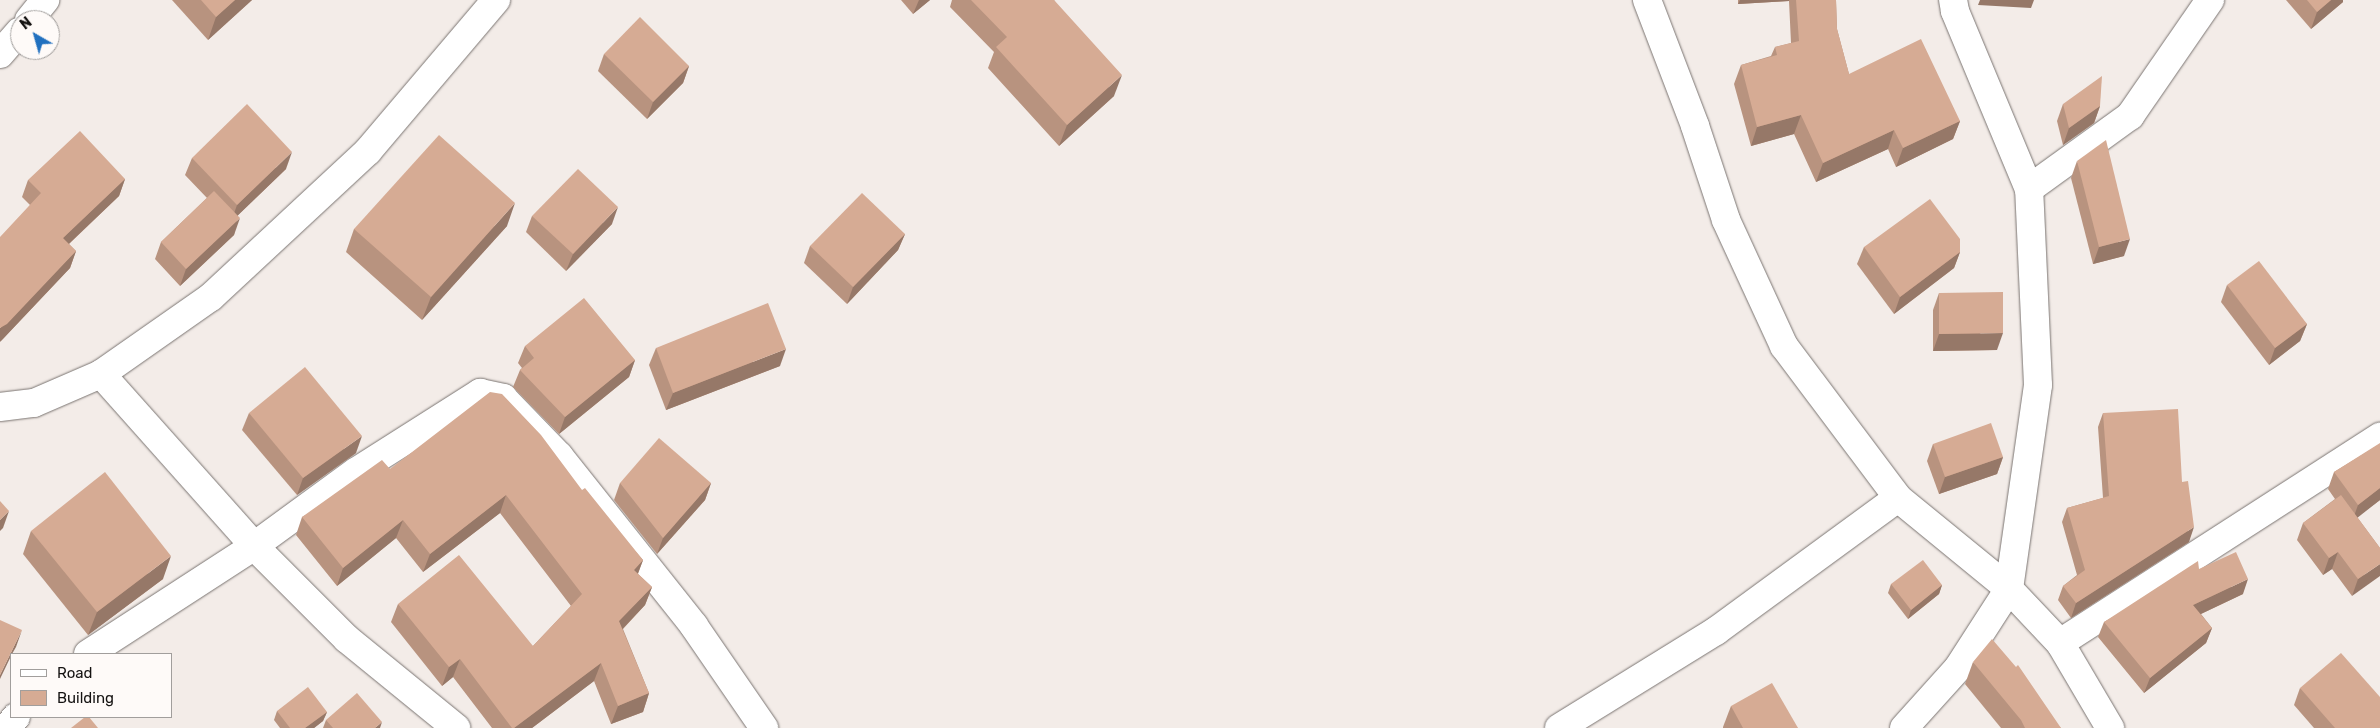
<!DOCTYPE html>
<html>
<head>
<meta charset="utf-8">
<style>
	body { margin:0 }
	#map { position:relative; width:2380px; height:728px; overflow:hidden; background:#f3ece8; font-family:Rubik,sans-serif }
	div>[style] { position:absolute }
	.roads { filter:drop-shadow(0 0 1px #7a7471) drop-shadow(0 0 1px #7a7471) }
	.minor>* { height:28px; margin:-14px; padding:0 14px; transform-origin:14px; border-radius:14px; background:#fff }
	.wall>* { inset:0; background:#b8937f }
	.shaded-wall>* { inset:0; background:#967868 }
	.building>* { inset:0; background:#d6ab94 }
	span { translate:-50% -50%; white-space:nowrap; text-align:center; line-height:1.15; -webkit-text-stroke:4px #fefaf8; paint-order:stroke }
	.legend { position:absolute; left:10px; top:653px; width:162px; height:65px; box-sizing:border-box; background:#fefaf8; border:1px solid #a19e9c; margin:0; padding:6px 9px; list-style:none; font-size:15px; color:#151312 }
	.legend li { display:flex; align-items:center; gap:10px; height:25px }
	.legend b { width:25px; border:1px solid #a19e9c }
	.north { position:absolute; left:10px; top:10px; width:50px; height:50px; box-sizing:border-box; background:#fefaf8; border:1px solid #a19e9c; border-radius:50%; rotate:322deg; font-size:14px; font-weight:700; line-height:20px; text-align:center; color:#151312 }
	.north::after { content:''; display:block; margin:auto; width:18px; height:22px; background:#2170bf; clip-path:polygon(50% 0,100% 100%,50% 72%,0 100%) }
</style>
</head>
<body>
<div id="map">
	<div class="roads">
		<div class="minor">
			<div style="left:1647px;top:0;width:135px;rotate:69.1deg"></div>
			<div style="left:1695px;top:126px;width:99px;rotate:71.7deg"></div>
			<div style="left:1726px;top:220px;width:139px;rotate:65.3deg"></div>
			<div style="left:1784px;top:346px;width:190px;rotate:53.1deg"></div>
			<div style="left:1898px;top:498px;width:144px;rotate:39.3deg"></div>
			<div style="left:2009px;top:589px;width:74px;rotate:46.6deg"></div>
			<div style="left:2060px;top:643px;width:99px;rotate:59.5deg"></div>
			<div style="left:29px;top:20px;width:26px;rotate:-51deg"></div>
			<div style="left:0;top:54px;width:30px;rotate:-49deg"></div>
			<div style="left:2029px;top:189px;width:125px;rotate:-35.9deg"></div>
			<div style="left:2130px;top:116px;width:141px;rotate:-55.4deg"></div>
			<div style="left:101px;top:374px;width:230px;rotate:48.3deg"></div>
			<div style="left:254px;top:546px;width:132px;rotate:45deg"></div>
			<div style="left:347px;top:639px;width:141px;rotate:39.2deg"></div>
			<div style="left:0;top:407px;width:34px;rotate:-7deg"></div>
			<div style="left:34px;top:403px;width:73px;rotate:-23.4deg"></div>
			<div style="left:101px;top:374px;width:134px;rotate:-35deg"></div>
			<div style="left:211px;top:297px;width:214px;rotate:-42.9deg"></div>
			<div style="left:368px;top:151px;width:198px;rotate:-49.7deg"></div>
			<div style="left:2060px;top:643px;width:381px;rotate:-32.8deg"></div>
			<div style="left:88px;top:654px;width:198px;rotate:-33deg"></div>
			<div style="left:254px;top:546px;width:127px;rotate:-36.1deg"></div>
			<div style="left:357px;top:471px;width:146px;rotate:-32.4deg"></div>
			<div style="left:480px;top:393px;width:24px;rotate:12deg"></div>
			<div style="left:503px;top:398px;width:81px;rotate:46deg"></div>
			<div style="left:559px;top:456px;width:217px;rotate:51.5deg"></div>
			<div style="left:694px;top:626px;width:124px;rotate:55.5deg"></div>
			<div style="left:7px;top:728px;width:14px;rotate:-51deg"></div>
			<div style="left:1559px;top:728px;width:185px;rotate:-31.7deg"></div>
			<div style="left:1716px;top:631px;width:225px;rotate:-36.2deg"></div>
			<div style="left:1904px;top:728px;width:81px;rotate:-48deg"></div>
			<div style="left:1958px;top:668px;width:94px;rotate:-57.2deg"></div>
			<div style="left:2009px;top:589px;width:206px;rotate:-81.9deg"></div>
			<div style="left:2038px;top:385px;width:196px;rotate:-92.6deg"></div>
			<div style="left:2029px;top:189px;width:193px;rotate:-112.6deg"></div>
			<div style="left:1955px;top:11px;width:11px;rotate:-100deg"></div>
		</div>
	</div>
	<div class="wall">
		<div style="clip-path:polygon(172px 0,252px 0,208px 40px)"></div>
		<div style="clip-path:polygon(901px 0,930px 0,913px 14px)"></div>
		<div style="clip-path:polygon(952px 0,1054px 0,1114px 96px,1059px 146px,988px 68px,994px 52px,950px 7px)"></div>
		<div style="clip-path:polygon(1738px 0,1836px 0,1837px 29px,1849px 74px,1960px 121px,1953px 139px,1896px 167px,1888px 149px,1816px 182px,1794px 134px,1751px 146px,1734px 84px,1741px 65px,1771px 56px,1775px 47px,1791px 43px,1789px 1px,1738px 4px)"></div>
		<div style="clip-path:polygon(2286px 0,2343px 0,2343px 2px,2311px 29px)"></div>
		<div style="clip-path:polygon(604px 54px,689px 66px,683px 83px,647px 119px,598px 71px)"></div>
		<div style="clip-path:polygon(2063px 104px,2100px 106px,2094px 123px,2063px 145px,2057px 121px)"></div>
		<div style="clip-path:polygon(192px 158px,286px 169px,238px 215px,234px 235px,180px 286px,155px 259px,161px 242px,207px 198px,185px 175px)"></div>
		<div style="clip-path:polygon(2077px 161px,2124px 256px,2093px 264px,2071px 178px)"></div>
		<div style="clip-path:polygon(125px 179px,119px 196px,69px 244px,76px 251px,70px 268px,1px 341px,30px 205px,22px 197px,28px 180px)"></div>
		<div style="clip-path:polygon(532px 216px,612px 224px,566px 271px,526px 232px)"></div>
		<div style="clip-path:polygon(507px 226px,422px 320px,346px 252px,354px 229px)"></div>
		<div style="clip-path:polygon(905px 234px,898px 250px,847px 304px,804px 263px,810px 246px)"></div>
		<div style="clip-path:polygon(1864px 247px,1960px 252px,1954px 268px,1894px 314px,1857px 264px)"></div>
		<div style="clip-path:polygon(2227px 285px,2307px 324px,2300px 341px,2269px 365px,2221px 302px)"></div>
		<div style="clip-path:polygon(1939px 293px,1997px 350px,1933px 351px,1933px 310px)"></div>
		<div style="clip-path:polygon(525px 346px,635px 360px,629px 377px,559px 434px,513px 387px,520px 370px,522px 368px,518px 363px)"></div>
		<div style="clip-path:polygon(656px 348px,780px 366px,666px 410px,649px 365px)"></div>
		<div style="clip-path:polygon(249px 413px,356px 453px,297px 495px,242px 430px)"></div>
		<div style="clip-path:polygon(2103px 413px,2182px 482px,2189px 542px,2071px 618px,2058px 600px,2063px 586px,2077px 575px,2062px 522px,2067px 508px,2103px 498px,2098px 427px)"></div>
		<div style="clip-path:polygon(1933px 444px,2003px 457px,1997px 474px,1939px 494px,1927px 461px)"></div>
		<div style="clip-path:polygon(2380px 444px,2380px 500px,2357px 517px,2380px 548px,2352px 596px,2332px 569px,2323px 575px,2297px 540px,2303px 523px,2335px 499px,2328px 489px,2334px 472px)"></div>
		<div style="clip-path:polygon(390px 469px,582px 490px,643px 560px,638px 574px,652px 587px,645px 605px,623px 629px,649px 693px,643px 712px,611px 724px,594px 681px,532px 728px,492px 728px,453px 677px,442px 686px,391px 622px,398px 604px,533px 646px,571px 606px,500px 513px,423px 572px,396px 538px,337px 586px,296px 535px,302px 517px)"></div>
		<div style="clip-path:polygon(620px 483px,711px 483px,705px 500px,657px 554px,614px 500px)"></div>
		<div style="clip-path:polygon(31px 531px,163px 579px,88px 635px,23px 554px)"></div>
		<div style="clip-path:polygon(2199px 569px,2243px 594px,2201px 614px,2212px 628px,2206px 643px,2144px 693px,2098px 637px,2104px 622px)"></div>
		<div style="clip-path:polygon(1891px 584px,1942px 585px,1939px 594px,1908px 619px,1888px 593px)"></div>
		<div style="clip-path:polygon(1973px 662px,2061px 728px,2001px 728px,1965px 684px)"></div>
		<div style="clip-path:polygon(2300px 688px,2380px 728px,2314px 728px,2294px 705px)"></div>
		<div style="clip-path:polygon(1731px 706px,1798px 728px,1723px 728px,1723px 727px)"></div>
		<div style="clip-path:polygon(277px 711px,327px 712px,323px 721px,314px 728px,280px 728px,274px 720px)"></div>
		<div style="clip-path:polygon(326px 720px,380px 728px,323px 728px)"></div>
	</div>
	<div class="shaded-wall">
		<div style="clip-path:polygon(235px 0,252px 0,208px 40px,216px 17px)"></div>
		<div style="clip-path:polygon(919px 0,930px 0,913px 14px)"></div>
		<div style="clip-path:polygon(1740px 0,1789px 0,1789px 1px,1738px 4px)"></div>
		<div style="clip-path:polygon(1980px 0,2034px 0,2031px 8px,1978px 5px)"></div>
		<div style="clip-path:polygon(2331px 0,2343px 0,2343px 2px,2311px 29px,2317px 12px)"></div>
		<div style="clip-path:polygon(689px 66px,683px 83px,647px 119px,653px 102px)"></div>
		<div style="clip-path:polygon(1122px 75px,1114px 96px,1059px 146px,1067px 125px)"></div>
		<div style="clip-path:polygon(2100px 106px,2094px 123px,2063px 145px,2069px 128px)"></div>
		<div style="clip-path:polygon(1801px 115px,1794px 134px,1751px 146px,1757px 127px)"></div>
		<div style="clip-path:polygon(1960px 121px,1953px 139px,1896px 167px,1903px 148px)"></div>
		<div style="clip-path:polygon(1894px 130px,1888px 149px,1816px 182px,1823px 163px)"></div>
		<div style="clip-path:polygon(292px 152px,286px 169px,231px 222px,237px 205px)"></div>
		<div style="clip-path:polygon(125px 179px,119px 196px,57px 255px,63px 238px)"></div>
		<div style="clip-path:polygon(515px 203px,507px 226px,422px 320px,431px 297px)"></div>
		<div style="clip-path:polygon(618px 207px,612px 224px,566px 271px,573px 254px)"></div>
		<div style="clip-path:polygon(240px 218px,234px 235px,180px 286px,186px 269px)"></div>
		<div style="clip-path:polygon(905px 234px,898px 250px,847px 304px,853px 287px)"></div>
		<div style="clip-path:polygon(2130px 239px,2124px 256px,2093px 264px,2099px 247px)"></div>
		<div style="clip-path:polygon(76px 251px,70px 268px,0 342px,0 328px)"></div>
		<div style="clip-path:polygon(1960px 252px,1954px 268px,1894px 314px,1900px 297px)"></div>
		<div style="clip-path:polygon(2307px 324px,2300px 341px,2269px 365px,2275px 348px)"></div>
		<div style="clip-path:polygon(2003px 333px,1997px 350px,1933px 351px,1939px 334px)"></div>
		<div style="clip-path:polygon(786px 349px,780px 366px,666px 410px,673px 393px)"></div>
		<div style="clip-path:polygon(635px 360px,629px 377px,559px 434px,565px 417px)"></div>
		<div style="clip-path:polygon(362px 436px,356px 453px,297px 495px,303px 478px)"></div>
		<div style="clip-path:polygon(2003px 457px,1997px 474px,1939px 494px,1945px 477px)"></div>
		<div style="clip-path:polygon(711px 483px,705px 500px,657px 554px,663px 538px)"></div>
		<div style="clip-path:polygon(2380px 488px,2380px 500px,2352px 522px,2358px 505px)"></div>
		<div style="clip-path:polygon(506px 495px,500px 513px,423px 572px,430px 554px)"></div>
		<div style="clip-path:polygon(9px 511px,3px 528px,0 531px,0 520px)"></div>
		<div style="clip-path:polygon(403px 520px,396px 538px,337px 586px,343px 568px)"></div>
		<div style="clip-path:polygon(2194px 527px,2189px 542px,2071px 618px,2076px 603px)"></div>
		<div style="clip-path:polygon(2338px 552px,2332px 569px,2323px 575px,2329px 558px)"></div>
		<div style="clip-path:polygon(171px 556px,163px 579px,88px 635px,97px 612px)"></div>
		<div style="clip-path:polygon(643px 560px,636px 578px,634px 570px)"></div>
		<div style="clip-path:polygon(2380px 564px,2380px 576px,2352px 596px,2358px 579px)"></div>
		<div style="clip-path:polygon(2248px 579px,2243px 594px,2188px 620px,2193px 605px)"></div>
		<div style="clip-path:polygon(1942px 585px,1939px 594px,1908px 619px,1911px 610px)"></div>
		<div style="clip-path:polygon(652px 587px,645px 605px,613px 639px,619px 621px)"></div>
		<div style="clip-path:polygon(2212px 628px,2206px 643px,2144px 693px,2150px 678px)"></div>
		<div style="clip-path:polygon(22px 630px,16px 647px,12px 654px,11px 654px,11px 656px,0 679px,0 675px)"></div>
		<div style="clip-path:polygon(460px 659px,453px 677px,442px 686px,449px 667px)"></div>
		<div style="clip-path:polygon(601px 663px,594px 681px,532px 728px,514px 728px)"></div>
		<div style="clip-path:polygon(649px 693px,643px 712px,611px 724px,618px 706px)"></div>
		<div style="clip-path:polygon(327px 712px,323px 721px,314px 728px,305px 728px)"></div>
		<div style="clip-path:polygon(382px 722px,380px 728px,375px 728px)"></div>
	</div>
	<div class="building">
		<div style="clip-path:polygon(201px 0,235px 0,216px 17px)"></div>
		<div style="clip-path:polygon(971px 0,1054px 0,1122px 75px,1067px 125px,996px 47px,1007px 37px)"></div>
		<div style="clip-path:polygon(1796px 0,1836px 0,1837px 29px,1849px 74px,1921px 39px,1960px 121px,1903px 148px,1894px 130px,1823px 163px,1801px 115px,1757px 127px,1741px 65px,1777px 55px,1775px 47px,1799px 41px)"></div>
		<div style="clip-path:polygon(2307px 0,2331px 0,2317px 12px)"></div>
		<div style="clip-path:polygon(640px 17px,689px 66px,653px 102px,604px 54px)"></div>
		<div style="clip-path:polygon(2102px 76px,2100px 106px,2069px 128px,2063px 104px)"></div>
		<div style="clip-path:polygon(247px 104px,292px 152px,237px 205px,192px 158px)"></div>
		<div style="clip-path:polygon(80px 131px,125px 179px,63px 238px,76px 251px,7px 324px,0 328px,0 237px,41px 193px,28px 180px)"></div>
		<div style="clip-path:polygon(439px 135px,515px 203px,431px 297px,354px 229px)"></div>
		<div style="clip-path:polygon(2106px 140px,2130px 239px,2099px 247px,2077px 161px)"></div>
		<div style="clip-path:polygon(578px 169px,618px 207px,573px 254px,532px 216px)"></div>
		<div style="clip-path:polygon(214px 191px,240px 218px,186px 269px,161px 242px)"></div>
		<div style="clip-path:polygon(862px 193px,905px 234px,853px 287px,810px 246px)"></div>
		<div style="clip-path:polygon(1930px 199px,1960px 239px,1960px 252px,1900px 297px,1864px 247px)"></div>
		<div style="clip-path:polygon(2259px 261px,2307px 324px,2275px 348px,2227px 285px)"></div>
		<div style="clip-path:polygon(2003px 292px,2003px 333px,1939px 334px,1939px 293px)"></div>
		<div style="clip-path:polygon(584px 298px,635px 360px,565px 417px,520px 370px,534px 358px,525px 346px)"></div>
		<div style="clip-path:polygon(768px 303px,786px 349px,673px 393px,656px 348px)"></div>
		<div style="clip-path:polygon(305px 367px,362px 436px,303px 478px,249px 413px)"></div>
		<div style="clip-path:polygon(490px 392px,502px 394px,541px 435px,582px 490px,585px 488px,643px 560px,634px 570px,652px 587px,619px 621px,649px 693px,618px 706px,601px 663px,514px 728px,512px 728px,460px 659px,449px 667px,398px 604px,459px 555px,533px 646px,582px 594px,506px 495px,430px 554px,403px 520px,343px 568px,302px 517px,382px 460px,390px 469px)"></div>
		<div style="clip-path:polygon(2178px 409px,2182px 482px,2188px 481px,2194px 527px,2076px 603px,2063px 586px,2085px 570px,2067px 508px,2109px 496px,2103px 413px)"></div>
		<div style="clip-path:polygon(1991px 423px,2003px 457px,1945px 477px,1933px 444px)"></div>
		<div style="clip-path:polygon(659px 438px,711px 483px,663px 538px,620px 483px)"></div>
		<div style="clip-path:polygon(2380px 443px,2380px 488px,2358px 505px,2334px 472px)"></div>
		<div style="clip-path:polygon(105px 472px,171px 556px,97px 612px,31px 531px)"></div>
		<div style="clip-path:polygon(2341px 495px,2380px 548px,2380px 564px,2358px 579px,2338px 552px,2329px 558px,2303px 523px)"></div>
		<div style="clip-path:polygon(0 501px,9px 511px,0 520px)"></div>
		<div style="clip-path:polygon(2236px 552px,2248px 579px,2193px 605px,2212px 628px,2150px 678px,2104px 622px,2198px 561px,2199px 569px)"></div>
		<div style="clip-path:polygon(1923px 560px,1942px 585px,1911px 610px,1891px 584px)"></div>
		<div style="clip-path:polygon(0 620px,22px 630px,0 675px)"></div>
		<div style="clip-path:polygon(1992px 639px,2016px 667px,2018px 665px,2061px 728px,2025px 728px,2021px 720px,1973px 662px)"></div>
		<div style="clip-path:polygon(2341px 653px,2380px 697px,2380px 728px,2335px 728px,2300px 688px)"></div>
		<div style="clip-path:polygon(1772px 683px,1798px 728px,1743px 728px,1731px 706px)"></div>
		<div style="clip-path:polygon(308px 687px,327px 712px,305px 728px,290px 728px,277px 711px)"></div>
		<div style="clip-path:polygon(357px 693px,382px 722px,375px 728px,333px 728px,326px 720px)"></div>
		<div style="clip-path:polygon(85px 717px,89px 717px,98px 728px,71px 728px)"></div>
	</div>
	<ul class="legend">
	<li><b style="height:6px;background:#fff"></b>Road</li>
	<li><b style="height:14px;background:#d6ab94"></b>Building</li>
	</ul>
	<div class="north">N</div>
</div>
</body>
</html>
